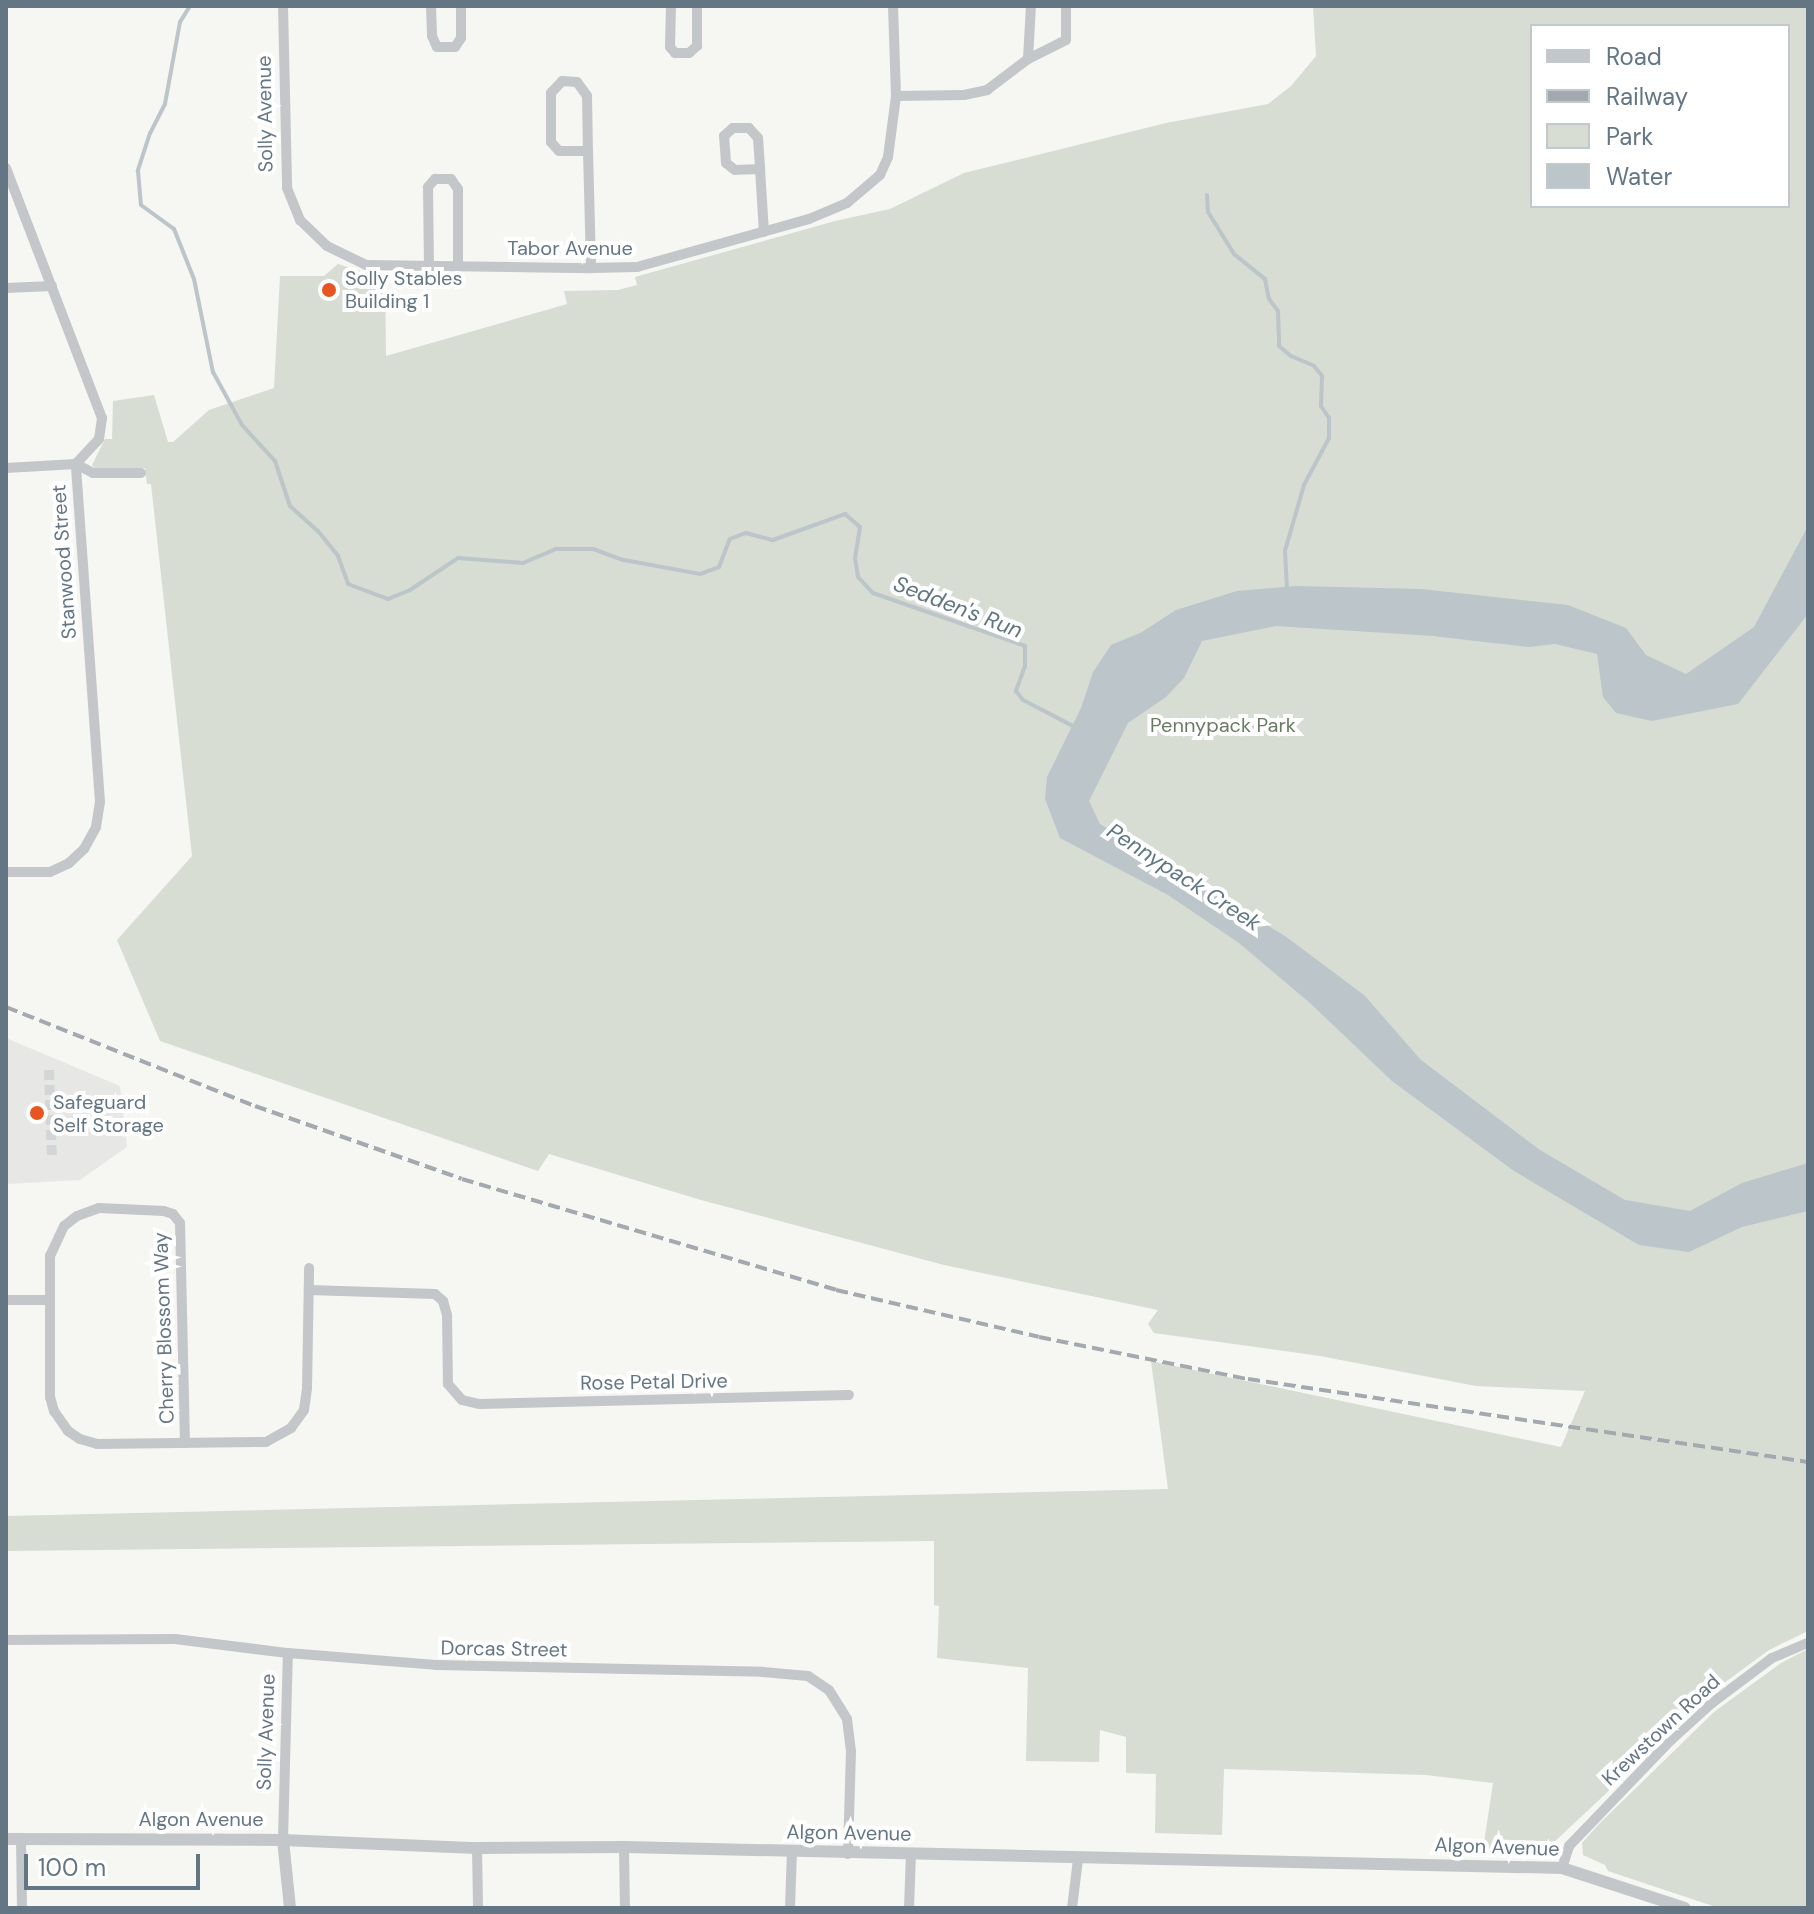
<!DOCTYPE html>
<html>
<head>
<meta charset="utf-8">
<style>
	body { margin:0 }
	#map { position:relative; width:1814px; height:1914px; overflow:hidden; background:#f6f6f2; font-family:"DM Sans",sans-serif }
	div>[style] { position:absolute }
	.built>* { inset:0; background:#e7e8e6 }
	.green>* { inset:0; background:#d7ddd3 }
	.water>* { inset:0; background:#bbc5ca }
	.stream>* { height:4px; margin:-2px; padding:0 2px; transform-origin:2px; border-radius:2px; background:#bbc5ca }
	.minor-tunnel>* { height:10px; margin-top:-5px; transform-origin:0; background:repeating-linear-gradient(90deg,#d2d6d6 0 10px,transparent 0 15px) }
	.minor>* { height:10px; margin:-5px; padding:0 5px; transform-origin:5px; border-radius:5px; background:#c3c7ca }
	.tertiary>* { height:12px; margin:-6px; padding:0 6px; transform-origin:6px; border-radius:6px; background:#c3c7ca }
	.rail>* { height:4px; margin-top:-2px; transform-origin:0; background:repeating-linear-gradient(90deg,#a3a9af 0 12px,transparent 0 18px) }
	.dots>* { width:22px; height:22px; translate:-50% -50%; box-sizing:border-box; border:4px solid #fff; border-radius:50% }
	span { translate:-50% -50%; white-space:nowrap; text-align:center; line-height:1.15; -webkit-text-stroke:8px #fff; paint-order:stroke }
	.street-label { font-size:20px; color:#647584 }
	.poi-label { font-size:20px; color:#647584 }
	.left { translate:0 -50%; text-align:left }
	.park-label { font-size:20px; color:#687b63 }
	.water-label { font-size:22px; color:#607781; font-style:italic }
	.frame { position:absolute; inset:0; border:8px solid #647584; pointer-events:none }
	.legend { position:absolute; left:1530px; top:24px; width:260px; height:184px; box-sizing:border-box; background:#fff; border:2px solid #c1c8ce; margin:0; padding:10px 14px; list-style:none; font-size:24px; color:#647584 }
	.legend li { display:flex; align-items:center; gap:16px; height:40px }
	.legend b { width:40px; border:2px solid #c1c8ce }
	.scale { position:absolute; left:24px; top:1854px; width:176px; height:36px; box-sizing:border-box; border:4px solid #647584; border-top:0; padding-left:10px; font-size:24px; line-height:28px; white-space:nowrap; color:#647584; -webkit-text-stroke:6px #fff; paint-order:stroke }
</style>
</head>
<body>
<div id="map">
	<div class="built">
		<div style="clip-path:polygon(6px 1038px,120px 1086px,127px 1147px,80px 1180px,6px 1184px)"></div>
	</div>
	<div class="green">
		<div style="clip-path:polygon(evenodd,1313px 6px,1808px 6px,1808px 1631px,1769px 1650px,1724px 1683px,1552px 1844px,1534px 1850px,1483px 1849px,1493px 1783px,1426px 1775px,1224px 1769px,1222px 1835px,1155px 1833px,1156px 1774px,1126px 1773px,1126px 1737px,1100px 1730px,1099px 1762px,1026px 1761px,1028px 1668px,937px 1658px,939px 1606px,934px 1605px,934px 1541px,6px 1551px,6px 1516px,1168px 1489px,1151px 1361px,1561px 1447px,1585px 1391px,1476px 1386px,1320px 1356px,1154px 1333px,1148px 1324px,1158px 1310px,944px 1265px,701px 1200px,549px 1154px,538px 1171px,160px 1041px,117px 940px,192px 856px,151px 484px,147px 484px,145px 468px,95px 469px,92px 465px,105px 439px,112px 439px,113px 401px,154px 395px,168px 442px,173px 442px,209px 410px,274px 388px,280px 276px,324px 276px,338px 264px,360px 271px,385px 274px,386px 356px,567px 304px,564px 291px,618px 290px,637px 285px,635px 277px,835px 221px,890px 209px,964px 173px,1166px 123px,1268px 104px,1291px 86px,1316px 56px,1313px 6px,1532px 26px,1788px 26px,1788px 206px,1532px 206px,1532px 26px)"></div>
		<div style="clip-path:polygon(1808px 1649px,1808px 1908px,1719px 1908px,1608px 1871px,1605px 1865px,1583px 1855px,1582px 1843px,1599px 1824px,1714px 1712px,1781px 1663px)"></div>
	</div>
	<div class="water">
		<div style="clip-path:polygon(1808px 526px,1808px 614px,1738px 704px,1652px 721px,1616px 713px,1603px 697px,1597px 654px,1555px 644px,1529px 647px,1433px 636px,1276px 626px,1202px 641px,1184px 678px,1166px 697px,1128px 723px,1089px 801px,1100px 824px,1285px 936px,1364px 995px,1421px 1060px,1540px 1150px,1625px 1200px,1690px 1211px,1742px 1183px,1808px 1163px,1808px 1211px,1742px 1227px,1689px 1252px,1639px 1245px,1514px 1171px,1392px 1081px,1310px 1003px,1239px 943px,1168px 895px,1060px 838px,1045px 799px,1047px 777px,1081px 708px,1093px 672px,1111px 645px,1142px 632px,1176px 610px,1237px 591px,1295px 586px,1421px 589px,1568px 605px,1626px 628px,1646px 655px,1686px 674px,1754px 627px)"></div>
	</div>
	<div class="stream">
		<div style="left:190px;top:6px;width:19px;rotate:122deg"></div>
		<div style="left:180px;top:22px;width:83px;rotate:100.4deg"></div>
		<div style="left:165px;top:104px;width:33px;rotate:117deg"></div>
		<div style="left:150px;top:133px;width:40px;rotate:108deg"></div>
		<div style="left:138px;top:171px;width:34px;rotate:85deg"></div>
		<div style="left:141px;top:205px;width:41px;rotate:36deg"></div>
		<div style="left:174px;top:229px;width:54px;rotate:68.2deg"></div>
		<div style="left:194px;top:279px;width:95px;rotate:78.5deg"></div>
		<div style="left:213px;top:372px;width:60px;rotate:61.3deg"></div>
		<div style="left:242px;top:425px;width:49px;rotate:47.5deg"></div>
		<div style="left:275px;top:461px;width:47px;rotate:71.6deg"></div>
		<div style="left:290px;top:506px;width:38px;rotate:42deg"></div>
		<div style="left:318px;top:531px;width:32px;rotate:51deg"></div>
		<div style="left:338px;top:556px;width:30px;rotate:70deg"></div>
		<div style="left:348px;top:584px;width:43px;rotate:20.6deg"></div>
		<div style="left:388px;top:599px;width:24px;rotate:-22deg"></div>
		<div style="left:410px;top:590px;width:58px;rotate:-33.7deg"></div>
		<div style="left:458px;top:558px;width:65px;rotate:4.4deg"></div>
		<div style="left:523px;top:563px;width:36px;rotate:-23deg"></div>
		<div style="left:556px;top:549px;width:37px"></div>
		<div style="left:593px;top:549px;width:33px;rotate:20deg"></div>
		<div style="left:624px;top:560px;width:77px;rotate:10.4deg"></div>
		<div style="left:700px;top:574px;width:20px;rotate:-20deg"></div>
		<div style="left:719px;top:567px;width:30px;rotate:-69deg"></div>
		<div style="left:730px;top:539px;width:17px;rotate:-21deg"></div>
		<div style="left:746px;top:533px;width:28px;rotate:15deg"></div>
		<div style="left:773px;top:540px;width:77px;rotate:-19.9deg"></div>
		<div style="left:845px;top:514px;width:20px;rotate:41deg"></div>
		<div style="left:860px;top:527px;width:31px;rotate:99deg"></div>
		<div style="left:855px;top:558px;width:19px;rotate:81deg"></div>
		<div style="left:858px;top:577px;width:22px;rotate:47deg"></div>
		<div style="left:873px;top:593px;width:161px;rotate:19.2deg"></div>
		<div style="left:1025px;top:646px;width:20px;rotate:90deg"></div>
		<div style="left:1025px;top:666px;width:27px;rotate:110deg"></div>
		<div style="left:1016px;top:691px;width:11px;rotate:52deg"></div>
		<div style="left:1023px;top:700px;width:56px;rotate:27.5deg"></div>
		<div style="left:1207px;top:195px;width:17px;rotate:87deg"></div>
		<div style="left:1208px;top:212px;width:49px;rotate:58.2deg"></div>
		<div style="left:1234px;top:254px;width:40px;rotate:39deg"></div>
		<div style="left:1265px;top:279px;width:20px;rotate:79deg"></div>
		<div style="left:1269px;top:299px;width:15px;rotate:53deg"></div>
		<div style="left:1278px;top:311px;width:35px;rotate:88deg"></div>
		<div style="left:1279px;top:346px;width:16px;rotate:40deg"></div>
		<div style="left:1291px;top:356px;width:25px;rotate:23deg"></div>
		<div style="left:1314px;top:366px;width:13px;rotate:51deg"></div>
		<div style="left:1322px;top:376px;width:30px;rotate:92deg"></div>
		<div style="left:1321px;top:406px;width:14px;rotate:56deg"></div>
		<div style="left:1329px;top:418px;width:20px;rotate:90deg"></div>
		<div style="left:1329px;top:438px;width:53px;rotate:118deg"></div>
		<div style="left:1304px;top:485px;width:69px;rotate:106.1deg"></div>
		<div style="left:1285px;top:551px;width:37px;rotate:87deg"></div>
	</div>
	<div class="minor-tunnel">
		<div style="left:49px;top:1070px;width:89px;rotate:88.1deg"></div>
	</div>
	<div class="minor">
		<div style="left:283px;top:6px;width:182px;rotate:88.7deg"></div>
		<div style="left:287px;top:188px;width:35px;rotate:68deg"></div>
		<div style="left:300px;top:220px;width:37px;rotate:44deg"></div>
		<div style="left:327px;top:246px;width:43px;rotate:26deg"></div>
		<div style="left:366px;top:265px;width:225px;rotate:0.8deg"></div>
		<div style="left:591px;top:268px;width:46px;rotate:-1.2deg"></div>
		<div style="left:637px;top:267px;width:179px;rotate:-15.6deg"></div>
		<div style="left:809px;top:219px;width:41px;rotate:-22.8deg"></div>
		<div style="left:847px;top:203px;width:43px;rotate:-40.3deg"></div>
		<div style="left:880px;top:175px;width:20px;rotate:-66deg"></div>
		<div style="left:888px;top:157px;width:62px;rotate:-82.5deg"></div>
		<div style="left:896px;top:96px;width:90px;rotate:-91.9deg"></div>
		<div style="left:431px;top:6px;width:30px;rotate:88deg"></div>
		<div style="left:432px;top:36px;width:12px;rotate:66deg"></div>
		<div style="left:437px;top:47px;width:18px"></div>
		<div style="left:455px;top:47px;width:11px;rotate:-56deg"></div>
		<div style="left:461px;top:38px;width:32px;rotate:-90deg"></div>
		<div style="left:671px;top:6px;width:41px;rotate:91.4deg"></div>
		<div style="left:670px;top:47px;width:8px;rotate:50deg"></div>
		<div style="left:675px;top:53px;width:14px"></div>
		<div style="left:689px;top:53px;width:11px;rotate:-41deg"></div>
		<div style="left:697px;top:46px;width:40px;rotate:-90deg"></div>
		<div style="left:1028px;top:59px;width:53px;rotate:-86.8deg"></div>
		<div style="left:896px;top:96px;width:68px;rotate:-0.8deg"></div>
		<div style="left:964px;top:95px;width:24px;rotate:-12deg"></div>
		<div style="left:987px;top:90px;width:51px;rotate:-37.1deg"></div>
		<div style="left:1028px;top:59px;width:42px;rotate:-26.6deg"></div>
		<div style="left:1066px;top:40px;width:34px;rotate:-90deg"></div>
		<div style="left:588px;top:151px;width:29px;rotate:180deg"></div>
		<div style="left:559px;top:151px;width:12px;rotate:-132deg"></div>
		<div style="left:551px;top:142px;width:49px;rotate:-90deg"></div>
		<div style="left:551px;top:93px;width:16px;rotate:-47deg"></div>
		<div style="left:562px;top:81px;width:15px;rotate:4deg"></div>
		<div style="left:577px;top:82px;width:17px;rotate:54deg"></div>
		<div style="left:587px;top:96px;width:55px;rotate:89deg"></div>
		<div style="left:588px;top:151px;width:117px;rotate:88.5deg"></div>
		<div style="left:6px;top:168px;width:268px;rotate:69deg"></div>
		<div style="left:102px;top:418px;width:21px;rotate:98deg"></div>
		<div style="left:99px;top:439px;width:34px;rotate:133deg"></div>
		<div style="left:760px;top:169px;width:25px;rotate:178deg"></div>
		<div style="left:735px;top:170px;width:11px;rotate:-142deg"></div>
		<div style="left:726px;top:163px;width:27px;rotate:-94deg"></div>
		<div style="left:724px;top:136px;width:12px;rotate:-42deg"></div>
		<div style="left:733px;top:128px;width:16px"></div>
		<div style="left:749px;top:128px;width:13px;rotate:48deg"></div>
		<div style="left:758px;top:138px;width:31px;rotate:86deg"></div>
		<div style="left:760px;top:169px;width:63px;rotate:86.4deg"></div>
		<div style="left:429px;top:267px;width:80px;rotate:-90.7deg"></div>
		<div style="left:428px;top:187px;width:11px;rotate:-49deg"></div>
		<div style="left:435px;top:179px;width:16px"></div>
		<div style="left:451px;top:179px;width:12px;rotate:55deg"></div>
		<div style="left:458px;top:189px;width:77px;rotate:90deg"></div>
		<div style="left:6px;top:288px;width:46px;rotate:-2.5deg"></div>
		<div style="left:76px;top:464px;width:19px;rotate:28deg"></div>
		<div style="left:93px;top:473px;width:48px"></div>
		<div style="left:6px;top:468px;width:70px;rotate:-3.3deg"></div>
		<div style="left:6px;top:872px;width:44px"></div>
		<div style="left:50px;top:872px;width:21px;rotate:-25deg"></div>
		<div style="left:69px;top:863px;width:21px;rotate:-43deg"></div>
		<div style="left:84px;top:849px;width:25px;rotate:-61deg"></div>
		<div style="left:96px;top:827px;width:25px;rotate:-81deg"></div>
		<div style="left:100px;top:802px;width:339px;rotate:-94.1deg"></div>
		<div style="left:309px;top:1290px;width:126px;rotate:1.8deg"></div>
		<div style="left:435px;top:1294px;width:11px;rotate:41deg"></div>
		<div style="left:443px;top:1301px;width:15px;rotate:74deg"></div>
		<div style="left:447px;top:1315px;width:69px;rotate:89.2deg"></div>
		<div style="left:448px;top:1384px;width:21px;rotate:49deg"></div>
		<div style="left:462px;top:1400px;width:18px;rotate:13deg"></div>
		<div style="left:480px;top:1404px;width:369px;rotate:-1.4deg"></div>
		<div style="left:6px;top:1300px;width:44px"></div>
		<div style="left:185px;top:1443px;width:220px;rotate:-91.3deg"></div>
		<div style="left:180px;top:1223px;width:11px;rotate:-128deg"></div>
		<div style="left:173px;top:1214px;width:9px;rotate:-162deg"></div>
		<div style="left:164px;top:1211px;width:65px;rotate:-177.4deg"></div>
		<div style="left:99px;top:1208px;width:23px;rotate:160deg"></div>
		<div style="left:77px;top:1216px;width:16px;rotate:142deg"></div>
		<div style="left:64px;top:1226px;width:33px;rotate:115deg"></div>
		<div style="left:50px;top:1256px;width:141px;rotate:90deg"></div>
		<div style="left:50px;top:1397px;width:15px;rotate:74deg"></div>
		<div style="left:54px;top:1411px;width:24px;rotate:55deg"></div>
		<div style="left:68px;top:1431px;width:14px;rotate:34deg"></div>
		<div style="left:80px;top:1439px;width:18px;rotate:16deg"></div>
		<div style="left:97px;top:1444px;width:169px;rotate:-0.7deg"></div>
		<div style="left:266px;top:1442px;width:29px;rotate:-29deg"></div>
		<div style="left:291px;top:1428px;width:22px;rotate:-54deg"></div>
		<div style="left:304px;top:1410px;width:22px;rotate:-82deg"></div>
		<div style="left:307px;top:1388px;width:120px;rotate:-89deg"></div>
		<div style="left:6px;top:1640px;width:169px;rotate:-0.3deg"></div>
		<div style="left:175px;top:1639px;width:114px;rotate:7.1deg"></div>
		<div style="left:288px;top:1653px;width:148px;rotate:4.6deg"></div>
		<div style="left:436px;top:1665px;width:327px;rotate:1.2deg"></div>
		<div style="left:763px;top:1672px;width:45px;rotate:5.1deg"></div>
		<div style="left:808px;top:1676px;width:25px;rotate:34deg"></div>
		<div style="left:829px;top:1690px;width:34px;rotate:58deg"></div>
		<div style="left:847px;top:1719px;width:32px;rotate:83deg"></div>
		<div style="left:851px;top:1751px;width:103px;rotate:91.7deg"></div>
		<div style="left:21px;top:1838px;width:70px;rotate:89.2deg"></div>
		<div style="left:283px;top:1840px;width:187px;rotate:-88.5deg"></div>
		<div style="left:624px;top:1847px;width:61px;rotate:89.1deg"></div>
		<div style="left:477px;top:1848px;width:60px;rotate:89deg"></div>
		<div style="left:1562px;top:1868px;width:23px;rotate:-72deg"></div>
		<div style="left:1569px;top:1846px;width:147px;rotate:-46.1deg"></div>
		<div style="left:1671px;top:1740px;width:55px;rotate:-42.1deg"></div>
		<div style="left:1712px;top:1703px;width:75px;rotate:-36.9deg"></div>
		<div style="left:1772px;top:1658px;width:39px;rotate:-23deg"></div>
		<div style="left:790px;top:1908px;width:57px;rotate:-88deg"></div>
		<div style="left:909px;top:1908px;width:54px;rotate:-87.9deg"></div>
		<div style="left:1072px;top:1908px;width:49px;rotate:-83deg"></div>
	</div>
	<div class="tertiary">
		<div style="left:6px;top:1839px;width:277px;rotate:0.2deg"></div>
		<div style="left:283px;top:1840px;width:194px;rotate:2.4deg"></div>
		<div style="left:477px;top:1848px;width:147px;rotate:-0.4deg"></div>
		<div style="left:624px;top:1847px;width:938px;rotate:1.28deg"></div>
		<div style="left:1562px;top:1868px;width:129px;rotate:18deg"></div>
		<div style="left:283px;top:1840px;width:68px;rotate:84.1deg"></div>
	</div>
	<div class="rail">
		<div style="left:6px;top:1007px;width:268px;rotate:21.7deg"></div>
		<div style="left:255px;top:1106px;width:219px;rotate:19.4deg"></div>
		<div style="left:462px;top:1179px;width:390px;rotate:16.5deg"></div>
		<div style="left:836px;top:1290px;width:208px;rotate:13deg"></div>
		<div style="left:1039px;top:1337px;width:213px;rotate:11.4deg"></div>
		<div style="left:1248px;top:1379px;width:566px;rotate:8.43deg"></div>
	</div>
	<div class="dots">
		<div style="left:329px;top:290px;background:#e65522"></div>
		<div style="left:37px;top:1113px;background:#e65522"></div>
	</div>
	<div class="street-label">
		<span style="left:265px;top:114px;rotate:-91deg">Solly Avenue</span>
		<span style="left:570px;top:248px">Tabor Avenue</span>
		<span style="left:64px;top:562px;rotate:-94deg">Stanwood Street</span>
		<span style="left:164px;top:1328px;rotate:-92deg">Cherry Blossom Way</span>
		<span style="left:654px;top:1382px;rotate:-1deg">Rose Petal Drive</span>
		<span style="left:504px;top:1649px;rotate:1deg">Dorcas Street</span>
		<span style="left:1661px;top:1730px;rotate:-43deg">Krewstown Road</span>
		<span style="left:266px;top:1732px;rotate:-88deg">Solly Avenue</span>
		<span style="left:201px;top:1819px">Algon Avenue</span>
		<span style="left:849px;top:1833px;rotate:1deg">Algon Avenue</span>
		<span style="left:1497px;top:1847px;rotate:2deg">Algon Avenue</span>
	</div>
	<div class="poi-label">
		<span class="left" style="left:345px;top:290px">Solly Stables<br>Building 1</span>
		<span class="left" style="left:53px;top:1114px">Safeguard<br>Self Storage</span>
	</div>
	<div class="park-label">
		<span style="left:1223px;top:725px">Pennypack Park</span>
	</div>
	<div class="water-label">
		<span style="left:958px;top:607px;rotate:21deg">Sedden's Run</span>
		<span style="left:1184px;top:877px;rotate:33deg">Pennypack Creek</span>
	</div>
	<div class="frame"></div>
	<ul class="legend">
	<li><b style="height:10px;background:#c3c7ca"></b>Road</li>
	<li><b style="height:10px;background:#a3a9af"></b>Railway</li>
	<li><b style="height:22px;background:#d7ddd3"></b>Park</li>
	<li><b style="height:22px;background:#bbc5ca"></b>Water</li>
	</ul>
	<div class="scale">100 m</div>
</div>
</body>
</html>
